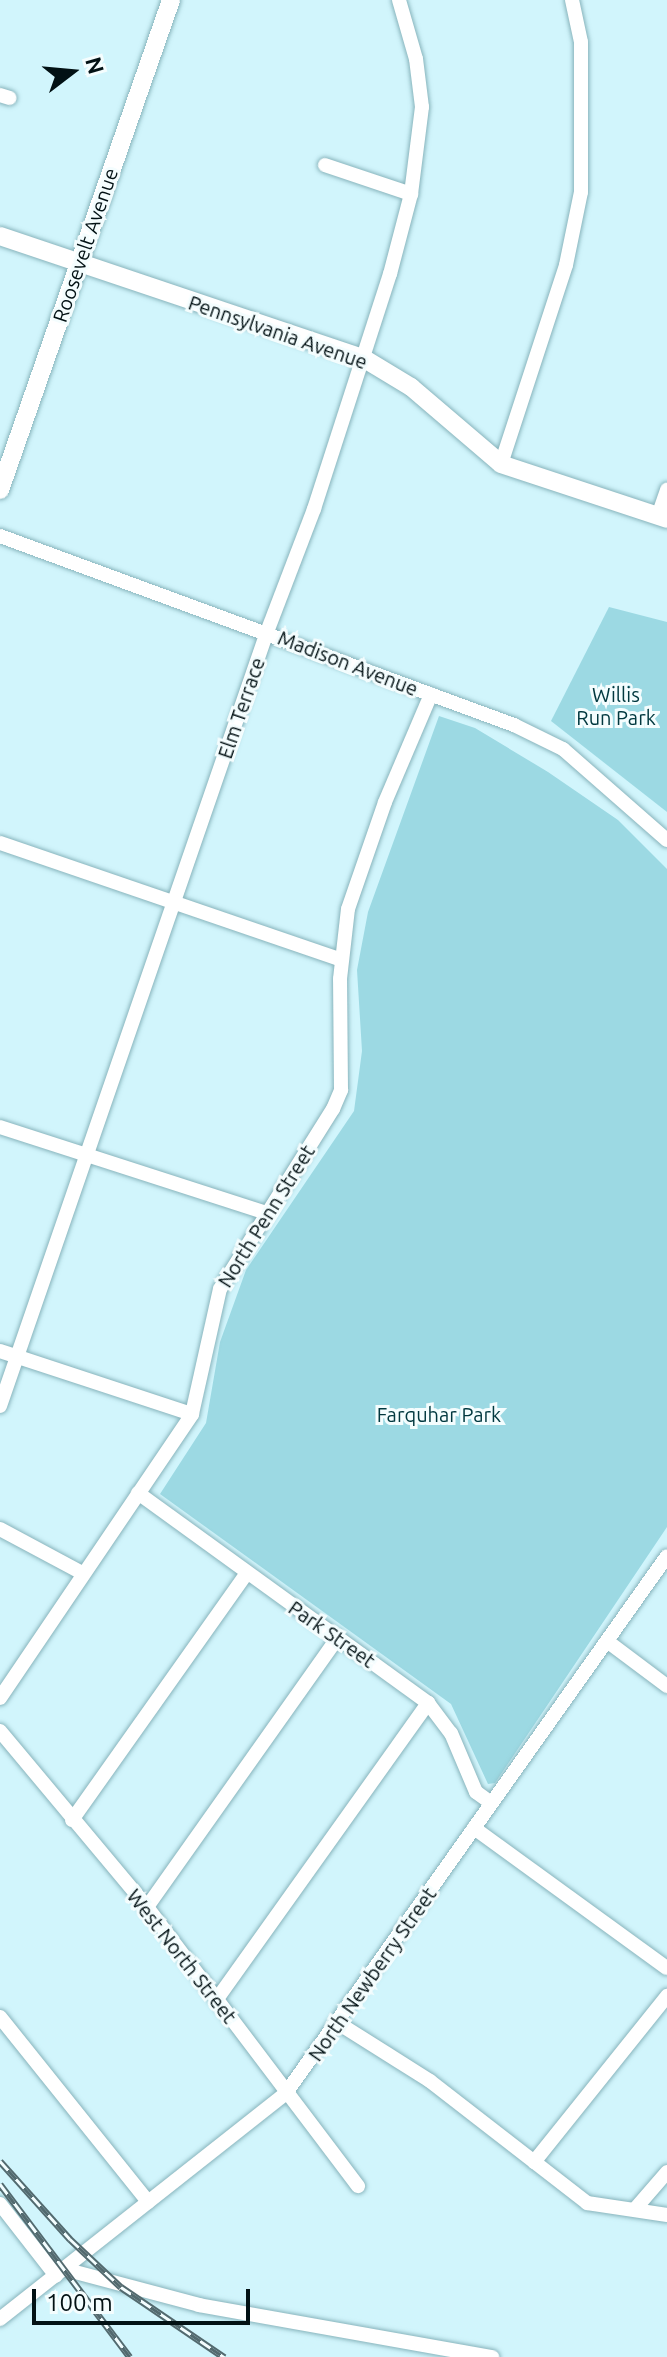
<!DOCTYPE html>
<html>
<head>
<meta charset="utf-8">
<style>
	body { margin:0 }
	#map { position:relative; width:667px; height:2357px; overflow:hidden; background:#d1f5fc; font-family:Ubuntu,sans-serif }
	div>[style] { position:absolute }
	.green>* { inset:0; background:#9cd9e3 }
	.roads { filter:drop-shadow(0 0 2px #88b4bc) drop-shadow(0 0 2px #88b4bc) }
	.street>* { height:14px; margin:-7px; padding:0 7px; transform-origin:7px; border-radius:7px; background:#fff }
	.secondary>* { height:18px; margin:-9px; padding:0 9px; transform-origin:9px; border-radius:9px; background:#fff }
	.rail>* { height:7px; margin-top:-3.5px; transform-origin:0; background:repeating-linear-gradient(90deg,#f4fdfe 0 12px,#536a6f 0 24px); box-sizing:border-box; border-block:2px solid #536a6f }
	span { translate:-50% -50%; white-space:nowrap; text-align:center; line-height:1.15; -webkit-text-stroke:6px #f4fdfe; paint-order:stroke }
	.street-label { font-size:20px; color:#021114 }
	.park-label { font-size:20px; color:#01383f }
	.north { position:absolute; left:32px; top:32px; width:80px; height:80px; -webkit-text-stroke:6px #f4fdfe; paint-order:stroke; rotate:74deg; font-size:22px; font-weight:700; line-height:32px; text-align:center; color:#021114 }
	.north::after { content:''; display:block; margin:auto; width:28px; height:36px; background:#021114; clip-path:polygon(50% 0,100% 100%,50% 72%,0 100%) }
	.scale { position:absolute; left:32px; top:2289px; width:218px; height:36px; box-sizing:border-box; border:4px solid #021114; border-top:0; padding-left:10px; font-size:24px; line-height:28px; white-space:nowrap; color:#021114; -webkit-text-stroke:6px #f4fdfe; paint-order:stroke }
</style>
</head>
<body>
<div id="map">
	<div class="green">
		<div style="clip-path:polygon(609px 607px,667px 622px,667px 812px,551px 721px)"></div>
		<div style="clip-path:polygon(439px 716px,475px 728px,548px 772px,618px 820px,667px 869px,667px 1527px,495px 1783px,488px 1784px,451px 1704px,160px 1494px,206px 1423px,220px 1342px,246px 1270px,354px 1111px,362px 1051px,357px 970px,368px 912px)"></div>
	</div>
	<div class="roads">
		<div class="street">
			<div style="left:0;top:95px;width:10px;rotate:17deg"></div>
			<div style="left:325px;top:165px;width:91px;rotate:18.6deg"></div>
			<div style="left:501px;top:464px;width:209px;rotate:-71.9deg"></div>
			<div style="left:566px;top:265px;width:75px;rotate:-78.4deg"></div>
			<div style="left:581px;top:192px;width:150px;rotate:-90deg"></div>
			<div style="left:581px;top:42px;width:43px;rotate:-102.1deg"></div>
			<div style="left:658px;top:516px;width:28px;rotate:-71deg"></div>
			<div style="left:0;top:536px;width:548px;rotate:20.19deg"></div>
			<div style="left:514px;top:725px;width:55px;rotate:26.1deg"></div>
			<div style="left:563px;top:749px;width:138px;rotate:41.2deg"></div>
			<div style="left:0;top:843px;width:361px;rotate:18.9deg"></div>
			<div style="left:0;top:1127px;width:280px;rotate:17.9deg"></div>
			<div style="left:0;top:1351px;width:202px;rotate:18.2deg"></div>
			<div style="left:0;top:1406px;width:819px;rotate:-70.97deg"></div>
			<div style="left:267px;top:632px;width:132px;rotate:-69.1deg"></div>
			<div style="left:314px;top:509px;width:247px;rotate:-72.1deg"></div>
			<div style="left:390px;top:274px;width:83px;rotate:-75.3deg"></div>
			<div style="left:411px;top:194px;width:88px;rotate:-82.8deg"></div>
			<div style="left:422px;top:107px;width:48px;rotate:-97.1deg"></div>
			<div style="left:416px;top:59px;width:61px;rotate:-106.1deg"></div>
			<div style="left:138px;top:1493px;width:358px;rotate:35.9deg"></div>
			<div style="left:428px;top:1703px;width:38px;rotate:53deg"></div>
			<div style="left:451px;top:1733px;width:64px;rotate:67deg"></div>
			<div style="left:476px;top:1792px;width:19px;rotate:36deg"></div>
			<div style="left:0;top:1529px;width:93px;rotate:28.2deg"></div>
			<div style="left:607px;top:1641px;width:75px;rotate:36.9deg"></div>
			<div style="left:0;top:1698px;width:343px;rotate:-55.9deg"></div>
			<div style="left:192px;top:1414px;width:128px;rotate:-77.4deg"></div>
			<div style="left:220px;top:1289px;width:213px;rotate:-57.9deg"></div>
			<div style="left:333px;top:1109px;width:21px;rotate:-67deg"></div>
			<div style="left:341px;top:1090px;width:111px;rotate:-90.5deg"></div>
			<div style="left:340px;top:979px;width:70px;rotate:-83.5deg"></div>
			<div style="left:348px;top:909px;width:113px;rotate:-70.9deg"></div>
			<div style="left:385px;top:802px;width:117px;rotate:-66.9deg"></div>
			<div style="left:0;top:1731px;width:229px;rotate:50.1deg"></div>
			<div style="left:147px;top:1907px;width:350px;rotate:52.9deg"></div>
			<div style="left:72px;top:1820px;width:303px;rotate:-54.7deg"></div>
			<div style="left:474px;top:1828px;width:238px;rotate:36deg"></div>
			<div style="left:147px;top:1907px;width:331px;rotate:-54.7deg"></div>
			<div style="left:217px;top:1999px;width:364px;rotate:-54.5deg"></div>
			<div style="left:0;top:2017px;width:237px;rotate:51.3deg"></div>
			<div style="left:338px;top:2023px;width:109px;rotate:32.2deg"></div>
			<div style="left:430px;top:2081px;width:199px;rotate:37.8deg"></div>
			<div style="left:587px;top:2203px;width:81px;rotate:8.5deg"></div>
			<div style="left:534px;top:2162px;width:213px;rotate:-51.3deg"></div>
			<div style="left:0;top:2204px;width:91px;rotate:52.1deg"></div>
			<div style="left:635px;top:2209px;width:49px;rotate:-49.1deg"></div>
			<div style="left:64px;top:2269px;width:140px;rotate:14.9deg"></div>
			<div style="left:199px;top:2305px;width:298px;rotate:10.1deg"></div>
			<div style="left:0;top:2319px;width:365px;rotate:-38.3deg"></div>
			<div style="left:286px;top:2093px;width:658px;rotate:-54.64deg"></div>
		</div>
		<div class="secondary">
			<div style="left:0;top:236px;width:383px;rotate:18.6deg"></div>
			<div style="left:363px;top:358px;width:56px;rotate:31.1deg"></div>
			<div style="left:411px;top:387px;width:118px;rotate:40.5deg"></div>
			<div style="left:501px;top:464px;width:175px;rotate:18.3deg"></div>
			<div style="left:0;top:490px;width:519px;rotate:-70.76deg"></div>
		</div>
	</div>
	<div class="rail">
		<div style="left:0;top:2161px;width:105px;rotate:48.1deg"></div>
		<div style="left:70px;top:2239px;width:70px;rotate:43.3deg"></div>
		<div style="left:121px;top:2287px;width:125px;rotate:34.2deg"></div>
		<div style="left:0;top:2184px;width:216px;rotate:53.1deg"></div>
	</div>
	<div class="street-label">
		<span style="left:85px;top:245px;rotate:-71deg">Roosevelt Avenue</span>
		<span style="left:278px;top:332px;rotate:19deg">Pennsylvania Avenue</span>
		<span style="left:348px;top:663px;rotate:21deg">Madison Avenue</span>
		<span style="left:241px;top:708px;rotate:-71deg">Elm Terrace</span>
		<span style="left:266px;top:1216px;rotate:-58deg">North Penn Street</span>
		<span style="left:332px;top:1634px;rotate:35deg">Park Street</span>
		<span style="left:182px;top:1956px;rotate:52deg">West North Street</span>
		<span style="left:372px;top:1974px;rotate:-55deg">North Newberry Street</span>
	</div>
	<div class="park-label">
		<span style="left:616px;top:706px">Willis<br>Run Park</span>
		<span style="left:439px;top:1414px">Farquhar Park</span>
	</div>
	<div class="north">N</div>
	<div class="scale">100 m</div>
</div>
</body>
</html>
